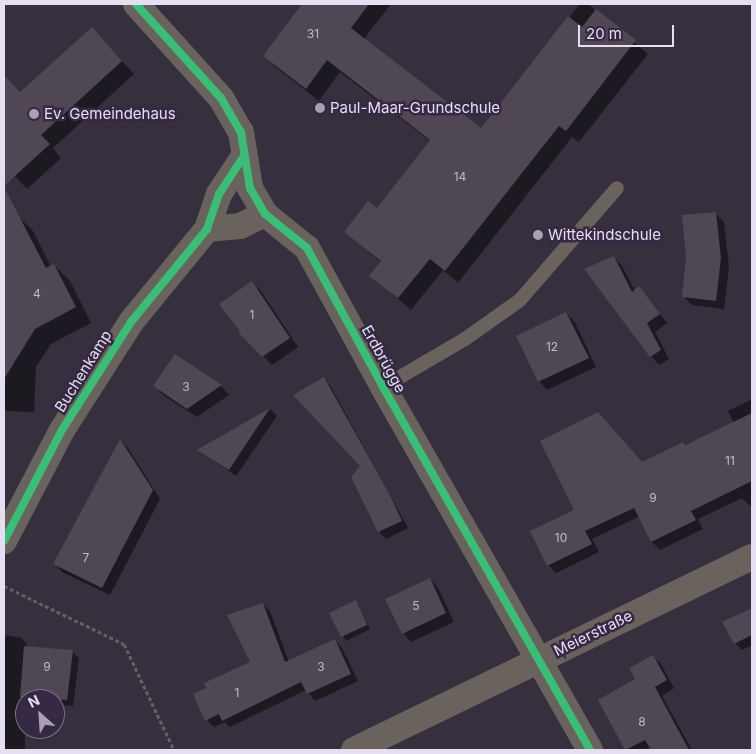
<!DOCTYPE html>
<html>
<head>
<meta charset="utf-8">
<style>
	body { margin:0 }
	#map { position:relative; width:756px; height:754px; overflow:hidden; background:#362f3e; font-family:Inter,sans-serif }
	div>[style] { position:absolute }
	.shadow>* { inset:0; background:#0007 }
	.building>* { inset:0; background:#504754 }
	.path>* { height:3px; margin-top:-1.5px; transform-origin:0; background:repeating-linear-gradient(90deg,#665f5e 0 4px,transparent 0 6.5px) }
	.service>* { height:14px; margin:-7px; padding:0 7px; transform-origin:7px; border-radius:7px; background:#6a625d }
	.minor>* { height:26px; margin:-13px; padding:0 13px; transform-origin:13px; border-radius:13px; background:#6a625d }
	.cycleway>* { height:8px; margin:-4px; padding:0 4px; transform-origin:4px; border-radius:4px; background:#3abd76 }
	.dots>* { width:14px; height:14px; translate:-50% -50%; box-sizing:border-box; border:2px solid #352944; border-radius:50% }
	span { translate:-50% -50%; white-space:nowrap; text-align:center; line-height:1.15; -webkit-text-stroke:5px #352944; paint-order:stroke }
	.number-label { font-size:12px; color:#c0b9ca }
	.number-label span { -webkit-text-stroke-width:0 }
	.poi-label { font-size:15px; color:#e6dff1 }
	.left { translate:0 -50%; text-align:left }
	.street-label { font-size:15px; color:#e6dff1 }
	.frame { position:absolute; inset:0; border:5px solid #e6dff1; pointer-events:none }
	.north { position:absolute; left:15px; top:689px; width:50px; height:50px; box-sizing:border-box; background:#352944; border:1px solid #7c7289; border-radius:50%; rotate:334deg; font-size:14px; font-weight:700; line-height:20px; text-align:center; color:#e6dff1 }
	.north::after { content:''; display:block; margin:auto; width:18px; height:22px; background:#a8a1b2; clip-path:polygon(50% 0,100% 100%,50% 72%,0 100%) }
	.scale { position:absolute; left:578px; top:25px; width:96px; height:22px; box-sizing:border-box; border:2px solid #e6dff1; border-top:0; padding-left:6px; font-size:15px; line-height:18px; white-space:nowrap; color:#e6dff1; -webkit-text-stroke:4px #352944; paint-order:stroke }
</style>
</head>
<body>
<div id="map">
	<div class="shadow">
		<div style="clip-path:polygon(304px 4px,391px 4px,363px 40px,481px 130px,580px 4px,588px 4px,648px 54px,579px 142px,572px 137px,458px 283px,443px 270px,411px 310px,371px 275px,381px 262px,345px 232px,377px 210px,430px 141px,340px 72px,319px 101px,277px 68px,264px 56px)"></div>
		<div style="clip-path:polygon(104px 41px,134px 74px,53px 148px,61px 158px,27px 189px,4px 165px,4px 84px,7px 81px,20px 94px)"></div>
		<div style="clip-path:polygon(716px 214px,724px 222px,729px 267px,724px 309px,692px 305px,683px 296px)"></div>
		<div style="clip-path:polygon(17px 215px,33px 231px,51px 267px,54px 265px,70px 281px,91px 323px,51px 344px,36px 367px,34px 412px,4px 411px,4px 307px,20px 318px,4px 288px,4px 222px)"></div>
		<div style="clip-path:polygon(614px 257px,622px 266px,635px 291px,639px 288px,667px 323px,655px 332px,669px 359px,659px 365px,651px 356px)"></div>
		<div style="clip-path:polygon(252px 282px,261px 291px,298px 347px,272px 365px,240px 333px)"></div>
		<div style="clip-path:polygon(566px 313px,575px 322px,596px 367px,547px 390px,539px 381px)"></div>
		<div style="clip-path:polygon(175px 355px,221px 386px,229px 395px,197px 417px,163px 395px,155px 386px)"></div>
		<div style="clip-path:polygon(324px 378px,330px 385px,408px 528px,386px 539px,379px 532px,352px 477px,362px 466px)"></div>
		<div style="clip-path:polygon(752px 399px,752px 505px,750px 506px,742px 498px,698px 519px,703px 529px,660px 550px,652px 542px,640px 516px,592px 539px,599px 552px,556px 573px,548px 565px,575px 511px,643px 463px,734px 423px,728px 411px)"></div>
		<div style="clip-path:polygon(270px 409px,277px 416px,236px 476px,199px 450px)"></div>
		<div style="clip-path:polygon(121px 441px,128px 448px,160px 499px,110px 595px,62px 572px,55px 564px)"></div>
		<div style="clip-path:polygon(430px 579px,438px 588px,454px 622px,411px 642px,403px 633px)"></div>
		<div style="clip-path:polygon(355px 602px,370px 629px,346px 641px,331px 614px)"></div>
		<div style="clip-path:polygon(263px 604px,270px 611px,289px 662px,335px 640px,342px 648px,358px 681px,315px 701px,306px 690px,230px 727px,225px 722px,214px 727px,207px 720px,252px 663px)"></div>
		<div style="clip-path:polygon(752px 609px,752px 645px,742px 650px,735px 643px,724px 622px)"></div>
		<div style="clip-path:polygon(4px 635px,22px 638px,29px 648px,72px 651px,79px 658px,73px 706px,55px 705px,55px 699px,25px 699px,25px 750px,4px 750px)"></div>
		<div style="clip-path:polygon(653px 657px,661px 664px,674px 688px,662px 696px,692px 750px,652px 750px,651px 748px,627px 750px,600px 700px,637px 680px)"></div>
	</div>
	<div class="building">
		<div style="clip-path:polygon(302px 4px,369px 4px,351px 28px,481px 128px,568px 16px,582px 27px,596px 9px,636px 40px,566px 131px,559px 126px,445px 271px,430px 259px,398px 298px,369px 276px,381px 261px,344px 232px,368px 201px,377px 208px,430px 140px,327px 60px,306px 89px,263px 56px)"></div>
		<div style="clip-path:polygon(92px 27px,122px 61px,41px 135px,50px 144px,4px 186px,4px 75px,20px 92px)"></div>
		<div style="clip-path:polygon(4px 187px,46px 268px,54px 264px,76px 307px,35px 329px,4px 379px)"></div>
		<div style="clip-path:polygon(716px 212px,721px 258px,716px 301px,682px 297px,686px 257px,682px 215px)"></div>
		<div style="clip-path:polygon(614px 256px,632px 292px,639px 286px,660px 314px,647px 323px,661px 350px,650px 357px,584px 269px)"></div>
		<div style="clip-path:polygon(252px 281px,290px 338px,262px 357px,239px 333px,240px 331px,219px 304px)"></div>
		<div style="clip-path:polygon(566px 312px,589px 358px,538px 382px,516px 336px)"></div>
		<div style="clip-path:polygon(175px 354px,222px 385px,187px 409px,153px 386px)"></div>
		<div style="clip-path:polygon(324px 377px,389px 493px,402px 521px,378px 532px,351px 477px,360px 466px,293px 395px)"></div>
		<div style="clip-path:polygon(270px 408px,229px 470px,197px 450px)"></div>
		<div style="clip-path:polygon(598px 412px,642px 462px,683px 442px,685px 445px,752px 413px,752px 481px,691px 511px,696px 520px,651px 542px,634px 508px,585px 531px,592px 544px,547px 566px,530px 531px,574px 510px,540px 441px)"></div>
		<div style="clip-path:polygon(120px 439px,153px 490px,102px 588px,53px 564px)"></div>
		<div style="clip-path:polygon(430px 578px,446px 613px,402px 634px,385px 599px)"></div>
		<div style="clip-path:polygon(356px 600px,367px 625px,341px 637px,329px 613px)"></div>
		<div style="clip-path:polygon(263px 603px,285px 662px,335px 639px,351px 674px,307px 694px,301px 682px,222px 721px,219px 714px,205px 721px,193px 694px,206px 688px,204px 683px,250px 662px,227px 615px)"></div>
		<div style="clip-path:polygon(752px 608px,752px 635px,734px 644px,722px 622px)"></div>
		<div style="clip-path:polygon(24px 646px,73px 650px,67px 700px,20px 697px)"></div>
		<div style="clip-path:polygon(653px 655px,667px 680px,655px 687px,689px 750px,651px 750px,645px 740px,625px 750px,598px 700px,635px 679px,629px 668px)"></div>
	</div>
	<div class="path">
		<div style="left:4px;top:586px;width:133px;rotate:25.8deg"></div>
		<div style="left:124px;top:644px;width:117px;rotate:64.7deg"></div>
	</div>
	<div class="service">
		<div style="left:383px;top:387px;width:95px;rotate:-30.3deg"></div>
		<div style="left:465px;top:339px;width:67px;rotate:-35.3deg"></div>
		<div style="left:520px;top:300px;width:148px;rotate:-49.1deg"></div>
	</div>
	<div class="minor">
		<div style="left:136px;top:4px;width:127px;rotate:47.9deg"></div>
		<div style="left:221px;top:98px;width:39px;rotate:60deg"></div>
		<div style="left:241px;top:132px;width:57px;rotate:80.9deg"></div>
		<div style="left:250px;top:188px;width:30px;rotate:60deg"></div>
		<div style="left:265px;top:214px;width:54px;rotate:39deg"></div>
		<div style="left:307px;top:248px;width:158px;rotate:61.3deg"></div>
		<div style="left:383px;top:387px;width:418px;rotate:60.3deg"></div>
		<div style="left:207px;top:229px;width:33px;rotate:-5deg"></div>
		<div style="left:240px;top:226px;width:28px;rotate:-26deg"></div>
		<div style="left:4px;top:541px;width:125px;rotate:-62.4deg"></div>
		<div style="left:62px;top:430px;width:128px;rotate:-57.4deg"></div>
		<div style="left:131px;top:322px;width:120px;rotate:-50.7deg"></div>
		<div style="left:207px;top:229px;width:37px;rotate:-71deg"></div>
		<div style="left:219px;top:194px;width:45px;rotate:-56.7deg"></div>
		<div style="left:354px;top:750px;width:442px;rotate:-25.9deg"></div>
	</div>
	<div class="cycleway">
		<div style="left:136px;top:4px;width:127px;rotate:47.9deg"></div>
		<div style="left:221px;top:98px;width:39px;rotate:60deg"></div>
		<div style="left:241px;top:132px;width:57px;rotate:80.9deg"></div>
		<div style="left:250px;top:188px;width:30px;rotate:60deg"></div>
		<div style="left:265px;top:214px;width:54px;rotate:39deg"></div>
		<div style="left:307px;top:248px;width:158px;rotate:61.3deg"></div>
		<div style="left:383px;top:387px;width:418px;rotate:60.3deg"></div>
		<div style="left:4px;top:541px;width:125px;rotate:-62.4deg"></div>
		<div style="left:62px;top:430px;width:128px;rotate:-57.4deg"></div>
		<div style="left:131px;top:322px;width:120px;rotate:-50.7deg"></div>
		<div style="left:207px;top:229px;width:37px;rotate:-71deg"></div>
		<div style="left:219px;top:194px;width:45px;rotate:-56.7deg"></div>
	</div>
	<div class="dots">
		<div style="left:320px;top:108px;background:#a8a1b2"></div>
		<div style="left:34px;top:114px;background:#a8a1b2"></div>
		<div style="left:538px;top:235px;background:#a8a1b2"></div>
	</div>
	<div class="number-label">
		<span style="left:313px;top:34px">31</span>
		<span style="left:460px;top:177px">14</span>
		<span style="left:37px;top:294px">4</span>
		<span style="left:252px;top:315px">1</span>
		<span style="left:552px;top:347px">12</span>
		<span style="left:186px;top:387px">3</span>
		<span style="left:730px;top:461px">11</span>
		<span style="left:653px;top:498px">9</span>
		<span style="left:561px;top:538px">10</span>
		<span style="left:86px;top:558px">7</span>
		<span style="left:416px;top:606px">5</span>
		<span style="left:47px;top:667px">9</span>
		<span style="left:321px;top:667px">3</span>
		<span style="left:237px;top:693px">1</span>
		<span style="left:642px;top:722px">8</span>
	</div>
	<div class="poi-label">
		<span class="left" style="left:330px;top:108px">Paul-Maar-Grundschule</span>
		<span class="left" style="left:44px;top:114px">Ev. Gemeindehaus</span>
		<span class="left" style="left:548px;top:235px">Wittekindschule</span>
	</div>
	<div class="street-label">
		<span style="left:384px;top:359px;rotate:61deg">Erdbrügge</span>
		<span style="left:83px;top:371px;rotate:-58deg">Buchenkamp</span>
		<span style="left:593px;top:633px;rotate:-26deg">Meierstraße</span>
	</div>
	<div class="frame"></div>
	<div class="north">N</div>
	<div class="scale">20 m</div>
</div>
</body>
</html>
